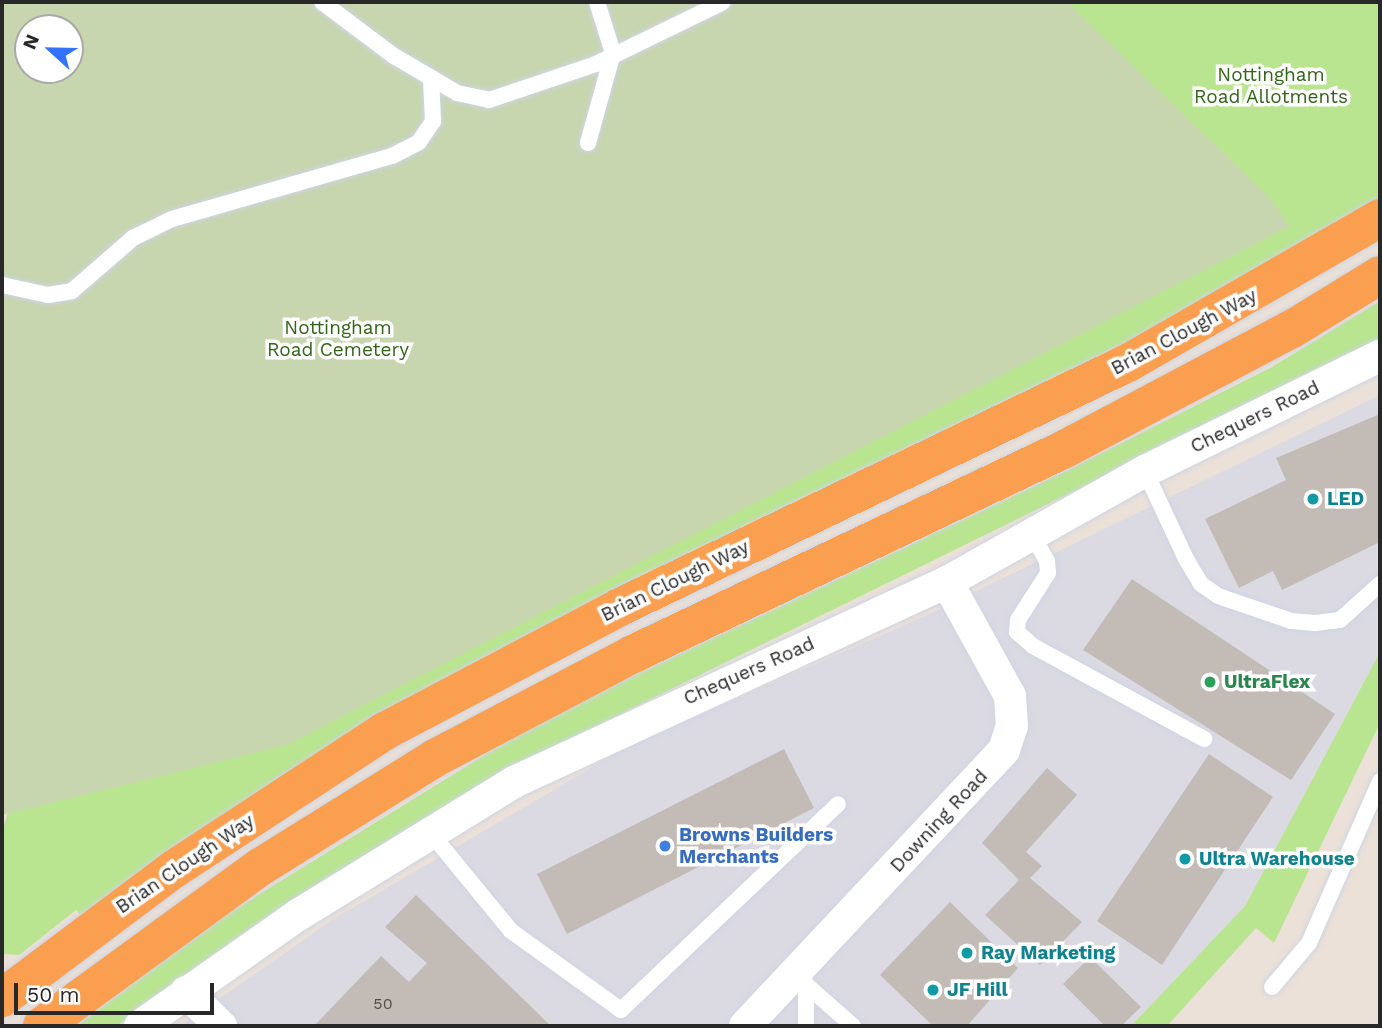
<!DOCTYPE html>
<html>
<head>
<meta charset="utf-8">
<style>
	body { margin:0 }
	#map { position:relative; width:1382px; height:1028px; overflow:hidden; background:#ebe1d8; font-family:"Work Sans",sans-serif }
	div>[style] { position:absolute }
	.industrial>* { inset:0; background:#dbdae3 }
	.green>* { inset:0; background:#b9e591 }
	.cemetery>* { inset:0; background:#c7d6af }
	.building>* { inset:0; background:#c3bbb5 }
	.roads { filter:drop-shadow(0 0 2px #ced4e2) drop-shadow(0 0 2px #ced4e2) }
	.service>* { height:16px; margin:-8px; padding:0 8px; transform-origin:8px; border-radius:8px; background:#fff }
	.minor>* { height:32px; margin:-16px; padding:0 16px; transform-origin:16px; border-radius:16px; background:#fff }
	.trunk>* { height:38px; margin:-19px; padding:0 19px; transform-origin:19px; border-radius:19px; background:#fa9f50 }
	.dots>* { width:19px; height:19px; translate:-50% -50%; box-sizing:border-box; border:4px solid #fff; border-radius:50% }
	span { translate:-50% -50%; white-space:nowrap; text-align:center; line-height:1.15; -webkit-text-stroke:7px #fff; paint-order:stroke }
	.number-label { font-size:16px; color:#4f4d4b }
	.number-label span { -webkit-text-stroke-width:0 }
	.park-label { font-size:19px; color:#316616 }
	.street-label { font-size:19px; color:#282828 }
	.culture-label { font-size:19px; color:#0d838f; font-weight:700 }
	.left { translate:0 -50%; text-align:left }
	.leisure-label { font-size:19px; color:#27864d; font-weight:700 }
	.shop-label { font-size:19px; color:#366cbe; font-weight:700 }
	.frame { position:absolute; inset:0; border:4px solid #282828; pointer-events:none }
	.north { position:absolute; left:14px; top:14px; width:70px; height:70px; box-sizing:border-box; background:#fff; border:2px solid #a9a9a9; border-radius:50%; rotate:292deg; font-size:19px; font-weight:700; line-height:28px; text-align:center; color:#282828 }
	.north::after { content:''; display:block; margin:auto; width:24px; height:32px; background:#3173ff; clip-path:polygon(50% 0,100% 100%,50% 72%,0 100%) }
	.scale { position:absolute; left:14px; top:983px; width:200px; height:32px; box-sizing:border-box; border:4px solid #282828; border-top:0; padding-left:9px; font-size:21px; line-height:24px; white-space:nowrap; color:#282828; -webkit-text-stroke:5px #fff; paint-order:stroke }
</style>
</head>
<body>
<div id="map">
	<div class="industrial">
		<div style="clip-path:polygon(1380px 395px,1380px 652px,1245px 906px,1131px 1026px,180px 1026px,332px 920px,625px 748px,921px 618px)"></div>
	</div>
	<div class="green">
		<div style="clip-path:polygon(1038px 2px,1380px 2px,1380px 198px,1109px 354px,489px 654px,262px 790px,82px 916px,76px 910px,19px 955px,2px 954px,2px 832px,14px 793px)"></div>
		<div style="clip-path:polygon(1380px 301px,1380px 341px,551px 748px,307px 893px,116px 1026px,77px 1026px,221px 918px,493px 750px,599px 692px,1062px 473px,1272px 367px)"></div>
		<div style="clip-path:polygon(1380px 652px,1380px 723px,1274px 943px,1256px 928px,1167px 1026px,1131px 1026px,1245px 906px)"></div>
	</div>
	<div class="cemetery">
		<div style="clip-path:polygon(evenodd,2px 2px,1067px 2px,1268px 196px,1290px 226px,287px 745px,2px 815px,2px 2px,28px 28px,70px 28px,70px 70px,28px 70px,28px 28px)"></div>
	</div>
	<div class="building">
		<div style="clip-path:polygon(1380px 414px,1380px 542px,1282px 590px,1273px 571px,1239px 588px,1205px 519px,1286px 480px,1276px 458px)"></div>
		<div style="clip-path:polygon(1132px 579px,1335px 714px,1291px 780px,1083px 650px)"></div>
		<div style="clip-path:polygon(784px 749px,814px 808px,567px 934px,537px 874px)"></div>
		<div style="clip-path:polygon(1209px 754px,1273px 797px,1162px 965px,1097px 921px)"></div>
		<div style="clip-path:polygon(1047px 768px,1077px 795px,1026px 852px,1042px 866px,1030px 878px,1082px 922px,1040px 965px,985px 915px,1019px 880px,982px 843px)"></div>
		<div style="clip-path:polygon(416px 895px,551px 1026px,314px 1026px,381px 956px,409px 982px,427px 963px,385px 927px)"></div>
		<div style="clip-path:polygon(950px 902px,1018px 968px,967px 1026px,933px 1026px,880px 975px)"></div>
		<div style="clip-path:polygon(1090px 957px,1141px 1007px,1121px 1026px,1105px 1026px,1063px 984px)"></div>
	</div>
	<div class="roads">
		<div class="service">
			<div style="left:322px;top:2px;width:90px;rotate:36.9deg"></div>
			<div style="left:394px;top:56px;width:73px;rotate:30.4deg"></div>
			<div style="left:457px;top:93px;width:33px;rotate:12deg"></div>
			<div style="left:489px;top:100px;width:113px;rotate:-18.6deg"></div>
			<div style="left:596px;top:64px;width:141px;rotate:-26deg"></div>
			<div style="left:588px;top:143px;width:93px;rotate:-74.5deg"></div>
			<div style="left:613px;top:53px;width:53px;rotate:-107.4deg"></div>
			<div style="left:2px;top:285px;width:47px;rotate:12.3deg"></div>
			<div style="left:48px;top:295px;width:24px;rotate:-9deg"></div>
			<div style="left:72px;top:291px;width:81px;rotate:-41deg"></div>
			<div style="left:133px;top:238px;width:43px;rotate:-26deg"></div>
			<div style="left:172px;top:219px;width:229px;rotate:-16deg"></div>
			<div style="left:392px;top:156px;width:30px;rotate:-27deg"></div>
			<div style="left:419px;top:142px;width:25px;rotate:-56deg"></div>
			<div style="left:433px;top:121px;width:43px;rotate:-92.7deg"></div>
			<div style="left:1145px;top:471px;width:97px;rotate:65deg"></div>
			<div style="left:1186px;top:559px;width:29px;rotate:59deg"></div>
			<div style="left:1201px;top:584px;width:21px;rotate:35deg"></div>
			<div style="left:1218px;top:596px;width:77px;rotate:18.9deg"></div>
			<div style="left:1291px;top:621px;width:24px;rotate:5deg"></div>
			<div style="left:1315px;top:623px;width:25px;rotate:-7deg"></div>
			<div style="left:1340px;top:620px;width:54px;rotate:-42deg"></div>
			<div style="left:1033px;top:536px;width:29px;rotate:61deg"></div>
			<div style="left:1047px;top:561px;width:12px;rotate:85deg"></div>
			<div style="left:1048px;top:573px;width:56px;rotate:122.6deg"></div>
			<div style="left:1018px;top:620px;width:12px;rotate:95deg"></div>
			<div style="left:1017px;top:632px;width:21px;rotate:41deg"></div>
			<div style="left:1033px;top:646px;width:195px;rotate:28.5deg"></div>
			<div style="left:429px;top:831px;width:129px;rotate:50.6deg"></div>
			<div style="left:511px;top:931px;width:135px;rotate:35.7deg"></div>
			<div style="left:621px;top:1010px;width:299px;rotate:-43.5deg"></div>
			<div style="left:794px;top:974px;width:79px;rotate:41.4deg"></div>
			<div style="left:806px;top:984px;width:42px;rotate:90deg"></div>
			<div style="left:1272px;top:987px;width:57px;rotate:-49.9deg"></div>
			<div style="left:1309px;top:943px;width:177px;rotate:-66.3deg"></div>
		</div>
		<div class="minor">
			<div style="left:186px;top:992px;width:49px;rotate:44.2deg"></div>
			<div style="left:140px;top:1026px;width:193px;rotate:-35.1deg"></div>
			<div style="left:298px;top:915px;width:254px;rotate:-31.6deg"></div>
			<div style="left:514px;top:782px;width:477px;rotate:-24.8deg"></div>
			<div style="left:947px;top:582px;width:227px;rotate:-29.3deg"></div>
			<div style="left:1145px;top:471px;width:262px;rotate:-26.1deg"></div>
			<div style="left:745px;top:1026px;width:378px;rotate:-46.8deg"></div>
			<div style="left:1004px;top:750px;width:25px;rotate:-72deg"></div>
			<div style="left:1012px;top:726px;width:30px;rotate:-94deg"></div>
			<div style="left:1010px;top:696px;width:130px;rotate:-118.9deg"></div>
		</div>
		<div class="trunk">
			<div style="left:2px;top:998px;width:215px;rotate:-36.9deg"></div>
			<div style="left:174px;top:869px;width:252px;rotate:-33.2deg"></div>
			<div style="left:385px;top:731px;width:266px;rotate:-27.8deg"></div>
			<div style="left:620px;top:607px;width:564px;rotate:-25.66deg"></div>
			<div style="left:1128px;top:363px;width:291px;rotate:-29.9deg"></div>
			<div style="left:42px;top:1026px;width:270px;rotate:-36.1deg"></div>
			<div style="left:260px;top:867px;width:206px;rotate:-31.9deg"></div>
			<div style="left:435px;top:758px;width:224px;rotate:-27.7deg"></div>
			<div style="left:633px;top:654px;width:476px;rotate:-25.4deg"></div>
			<div style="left:1063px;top:450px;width:259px;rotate:-27.9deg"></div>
			<div style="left:1292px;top:329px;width:103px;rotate:-31.5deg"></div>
		</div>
	</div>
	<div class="dots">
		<div style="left:1313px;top:499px;background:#0f9aa8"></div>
		<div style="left:1210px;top:682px;background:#2e9e5b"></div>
		<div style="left:665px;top:846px;background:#3f7fe0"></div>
		<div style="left:1185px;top:859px;background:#0f9aa8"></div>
		<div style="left:967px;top:953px;background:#0f9aa8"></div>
		<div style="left:933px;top:990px;background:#0f9aa8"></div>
	</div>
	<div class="number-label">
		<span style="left:383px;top:1004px">50</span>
	</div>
	<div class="park-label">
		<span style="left:1271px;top:86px">Nottingham<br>Road Allotments</span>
		<span style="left:338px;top:339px">Nottingham<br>Road Cemetery</span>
	</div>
	<div class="street-label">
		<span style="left:1184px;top:332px;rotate:-28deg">Brian Clough Way</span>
		<span style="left:1255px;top:417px;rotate:-26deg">Chequers Road</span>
		<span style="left:675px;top:581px;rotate:-26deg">Brian Clough Way</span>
		<span style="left:749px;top:671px;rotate:-24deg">Chequers Road</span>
		<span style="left:939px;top:821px;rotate:-47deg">Downing Road</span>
		<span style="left:185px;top:864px;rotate:-34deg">Brian Clough Way</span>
	</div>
	<div class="culture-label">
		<span class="left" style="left:1327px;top:499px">LED</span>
		<span class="left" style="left:1199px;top:859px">Ultra Warehouse</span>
		<span class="left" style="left:981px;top:953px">Ray Marketing</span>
		<span class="left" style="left:947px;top:990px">JF Hill</span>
	</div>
	<div class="leisure-label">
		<span class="left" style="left:1224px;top:682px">UltraFlex</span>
	</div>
	<div class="shop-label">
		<span class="left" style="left:679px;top:846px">Browns Builders<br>Merchants</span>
	</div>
	<div class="frame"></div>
	<div class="north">N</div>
	<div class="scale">50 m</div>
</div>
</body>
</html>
